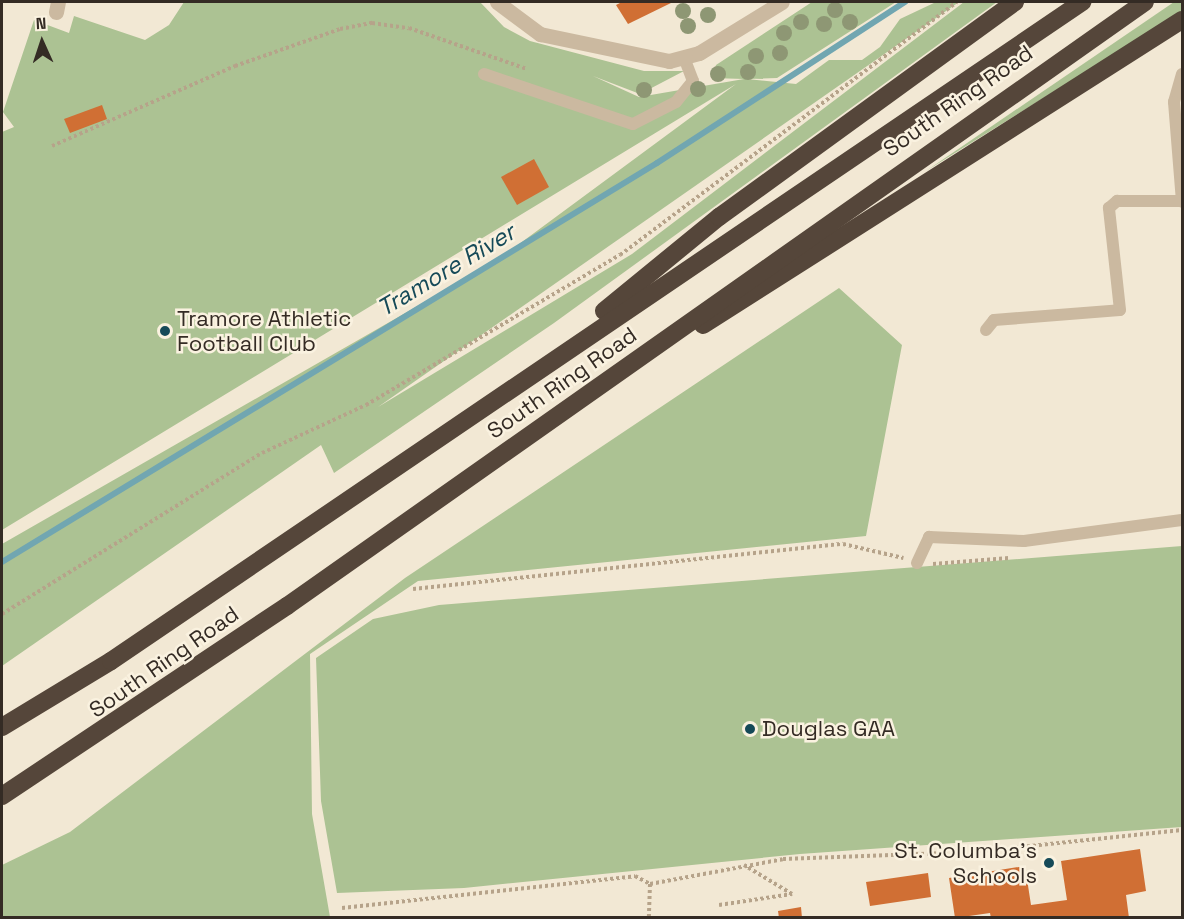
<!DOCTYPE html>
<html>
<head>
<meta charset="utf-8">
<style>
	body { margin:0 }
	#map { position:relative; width:1184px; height:919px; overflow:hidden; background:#f2e8d4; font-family:"Space Grotesk",sans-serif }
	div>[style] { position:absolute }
	.green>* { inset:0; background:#acc293 }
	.stream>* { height:6px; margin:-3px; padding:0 3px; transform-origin:3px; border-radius:3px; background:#71a6b1 }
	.building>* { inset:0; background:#d06f34 }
	.path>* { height:4px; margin-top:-2px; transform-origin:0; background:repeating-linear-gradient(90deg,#b6a38a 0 3px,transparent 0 6px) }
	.lane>* { height:12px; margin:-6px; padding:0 6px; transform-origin:6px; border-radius:6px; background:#cbb9a0 }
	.street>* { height:15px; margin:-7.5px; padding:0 7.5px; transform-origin:7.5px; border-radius:7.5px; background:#cbb9a0 }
	.highway>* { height:18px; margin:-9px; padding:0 9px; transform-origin:9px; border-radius:9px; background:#55463a }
	.trees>* { width:16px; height:16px; margin:-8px; border-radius:50%; background:#8e9774 }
	.dots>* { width:16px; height:16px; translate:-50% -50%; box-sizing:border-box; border:3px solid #faf2e0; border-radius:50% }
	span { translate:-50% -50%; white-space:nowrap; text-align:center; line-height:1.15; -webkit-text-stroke:5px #faf2e0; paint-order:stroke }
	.street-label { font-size:22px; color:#342b24 }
	.poi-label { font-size:22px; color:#342b24 }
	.left { translate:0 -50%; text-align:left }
	.right { translate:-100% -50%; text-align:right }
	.water-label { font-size:24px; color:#164a58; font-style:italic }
	.frame { position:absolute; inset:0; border:3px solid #342b24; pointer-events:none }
	.north { position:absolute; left:12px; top:12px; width:60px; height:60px; -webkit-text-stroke:4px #faf2e0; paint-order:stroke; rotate:357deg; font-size:16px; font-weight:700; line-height:24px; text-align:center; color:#342b24 }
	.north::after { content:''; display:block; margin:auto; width:21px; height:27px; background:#342b24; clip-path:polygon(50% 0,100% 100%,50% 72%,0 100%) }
</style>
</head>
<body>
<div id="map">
	<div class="green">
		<div style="clip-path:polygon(184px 2px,480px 2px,504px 27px,530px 41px,644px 71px,684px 71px,640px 94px,593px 76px,639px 97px,744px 79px,712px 78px,716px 65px,812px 2px,896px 2px,777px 78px,747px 79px,796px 84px,829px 60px,862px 60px,880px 47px,900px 19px,936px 2px,959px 2px,378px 407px,632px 254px,964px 2px,997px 2px,554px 323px,334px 473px,321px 445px,2px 666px,2px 544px,496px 261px,736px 84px,2px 530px,2px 132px,14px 127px,3px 112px,34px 20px,69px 33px,74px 16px,145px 40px,169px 25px)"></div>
		<div style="clip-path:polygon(1174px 2px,1182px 2px,1182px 12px,926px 171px)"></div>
		<div style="clip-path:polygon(839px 288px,902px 345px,866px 536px,418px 581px,310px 654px,312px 814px,330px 917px,2px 917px,2px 865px,70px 832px,405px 578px)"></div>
		<div style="clip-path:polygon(1182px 546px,1182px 827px,800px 854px,464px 888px,337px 893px,321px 801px,316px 658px,373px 619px,439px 605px)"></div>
	</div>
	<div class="stream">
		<div style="left:2px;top:562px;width:767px;rotate:-31.35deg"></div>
		<div style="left:657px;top:163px;width:296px;rotate:-33deg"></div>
	</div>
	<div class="building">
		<div style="clip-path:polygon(622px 2px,673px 2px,628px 24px,616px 5px)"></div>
		<div style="clip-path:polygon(102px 105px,107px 119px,70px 133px,64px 119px)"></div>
		<div style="clip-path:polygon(534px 159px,549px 187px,517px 205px,501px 177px)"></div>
		<div style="clip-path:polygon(1140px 849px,1146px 891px,1126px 895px,1129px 918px,991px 918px,990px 913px,955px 918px,949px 878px,1025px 866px,1031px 905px,1067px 900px,1061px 861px)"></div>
		<div style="clip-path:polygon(928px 873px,931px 897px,870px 906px,866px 882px)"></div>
		<div style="clip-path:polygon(801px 907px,802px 918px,779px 918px,778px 911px)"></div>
	</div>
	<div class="path">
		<div style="left:52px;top:146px;width:200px;rotate:-23.6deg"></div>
		<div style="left:235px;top:66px;width:111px;rotate:-19.4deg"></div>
		<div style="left:340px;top:29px;width:33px;rotate:-11deg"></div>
		<div style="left:372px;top:23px;width:37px;rotate:8deg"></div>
		<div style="left:409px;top:28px;width:125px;rotate:19.2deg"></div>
		<div style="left:933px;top:564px;width:76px;rotate:-4.5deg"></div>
		<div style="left:413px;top:589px;width:432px;rotate:-6deg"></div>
		<div style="left:843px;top:544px;width:62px;rotate:13.1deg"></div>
		<div style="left:2px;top:614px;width:306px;rotate:-31.8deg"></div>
		<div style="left:262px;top:453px;width:115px;rotate:-24.8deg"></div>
		<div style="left:366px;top:405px;width:295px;rotate:-30.6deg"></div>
		<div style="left:620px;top:255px;width:421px;rotate:-36.9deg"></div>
		<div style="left:650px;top:884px;width:135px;rotate:-10.6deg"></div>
		<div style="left:783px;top:859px;width:190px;rotate:-2.1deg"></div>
		<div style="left:973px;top:852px;width:210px;rotate:-6deg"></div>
		<div style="left:719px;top:905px;width:74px;rotate:-8.6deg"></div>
		<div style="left:792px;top:894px;width:56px;rotate:-148.9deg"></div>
		<div style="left:342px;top:908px;width:295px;rotate:-6.2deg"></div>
		<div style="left:635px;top:876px;width:17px;rotate:28deg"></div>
		<div style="left:650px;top:884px;width:34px;rotate:92deg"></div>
	</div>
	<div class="lane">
		<div style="left:484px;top:74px;width:157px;rotate:18.6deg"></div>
		<div style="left:633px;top:124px;width:48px;rotate:-27.1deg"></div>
		<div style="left:676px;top:102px;width:27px;rotate:-51deg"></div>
		<div style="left:693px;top:81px;width:22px;rotate:-111deg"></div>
		<div style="left:1182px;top:74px;width:29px;rotate:106deg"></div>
		<div style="left:1174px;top:102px;width:100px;rotate:85.4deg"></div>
		<div style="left:986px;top:330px;width:13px;rotate:-51deg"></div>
		<div style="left:994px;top:320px;width:126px;rotate:-4.5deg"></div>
		<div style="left:1120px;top:310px;width:103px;rotate:-96.2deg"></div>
		<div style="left:1109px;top:208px;width:11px;rotate:-41deg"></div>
		<div style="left:1117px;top:201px;width:65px"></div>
		<div style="left:917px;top:563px;width:29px;rotate:-65deg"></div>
		<div style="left:929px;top:537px;width:95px;rotate:2.4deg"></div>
		<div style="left:1024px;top:541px;width:159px;rotate:-7.6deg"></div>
	</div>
	<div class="street">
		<div style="left:497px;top:2px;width:54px;rotate:36.7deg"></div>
		<div style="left:540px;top:34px;width:132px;rotate:11.8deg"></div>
		<div style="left:669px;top:61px;width:31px;rotate:-15deg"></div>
		<div style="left:699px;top:53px;width:97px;rotate:-31.6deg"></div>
		<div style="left:56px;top:12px;width:10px;rotate:-79deg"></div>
	</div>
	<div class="highway">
		<div style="left:604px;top:311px;width:149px;rotate:-39.3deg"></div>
		<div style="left:719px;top:217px;width:366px;rotate:-36deg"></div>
		<div style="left:703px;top:325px;width:568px;rotate:-32.49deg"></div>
		<div style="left:2px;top:727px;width:127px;rotate:-31.2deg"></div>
		<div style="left:111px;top:661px;width:1174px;rotate:-34.16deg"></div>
		<div style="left:2px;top:796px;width:343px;rotate:-33.7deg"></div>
		<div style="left:287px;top:606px;width:1049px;rotate:-35.14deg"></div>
	</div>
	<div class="trees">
		<div style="left:835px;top:10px"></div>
		<div style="left:683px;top:11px"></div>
		<div style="left:708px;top:15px"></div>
		<div style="left:801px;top:22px"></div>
		<div style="left:850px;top:22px"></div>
		<div style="left:824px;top:24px"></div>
		<div style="left:688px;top:26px"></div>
		<div style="left:784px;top:33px"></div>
		<div style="left:780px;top:53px"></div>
		<div style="left:756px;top:56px"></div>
		<div style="left:748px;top:72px"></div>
		<div style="left:718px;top:74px"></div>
		<div style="left:698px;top:89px"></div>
		<div style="left:644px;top:90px"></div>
	</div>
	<div class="dots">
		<div style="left:165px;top:331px;background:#164a58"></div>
		<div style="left:750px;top:729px;background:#164a58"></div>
		<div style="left:1049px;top:863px;background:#164a58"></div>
	</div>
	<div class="street-label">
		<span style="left:958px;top:101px;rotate:-35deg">South Ring Road</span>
		<span style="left:562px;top:383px;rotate:-35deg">South Ring Road</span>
		<span style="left:164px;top:662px;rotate:-35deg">South Ring Road</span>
	</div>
	<div class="poi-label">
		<span class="left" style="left:177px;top:331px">Tramore Athletic<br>Football Club</span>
		<span class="left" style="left:762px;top:729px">Douglas GAA</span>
		<span class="right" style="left:1037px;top:863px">St. Columba’s<br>Schools</span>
	</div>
	<div class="water-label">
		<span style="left:446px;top:270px;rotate:-31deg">Tramore River</span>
	</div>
	<div class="frame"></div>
	<div class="north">N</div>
</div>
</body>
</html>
